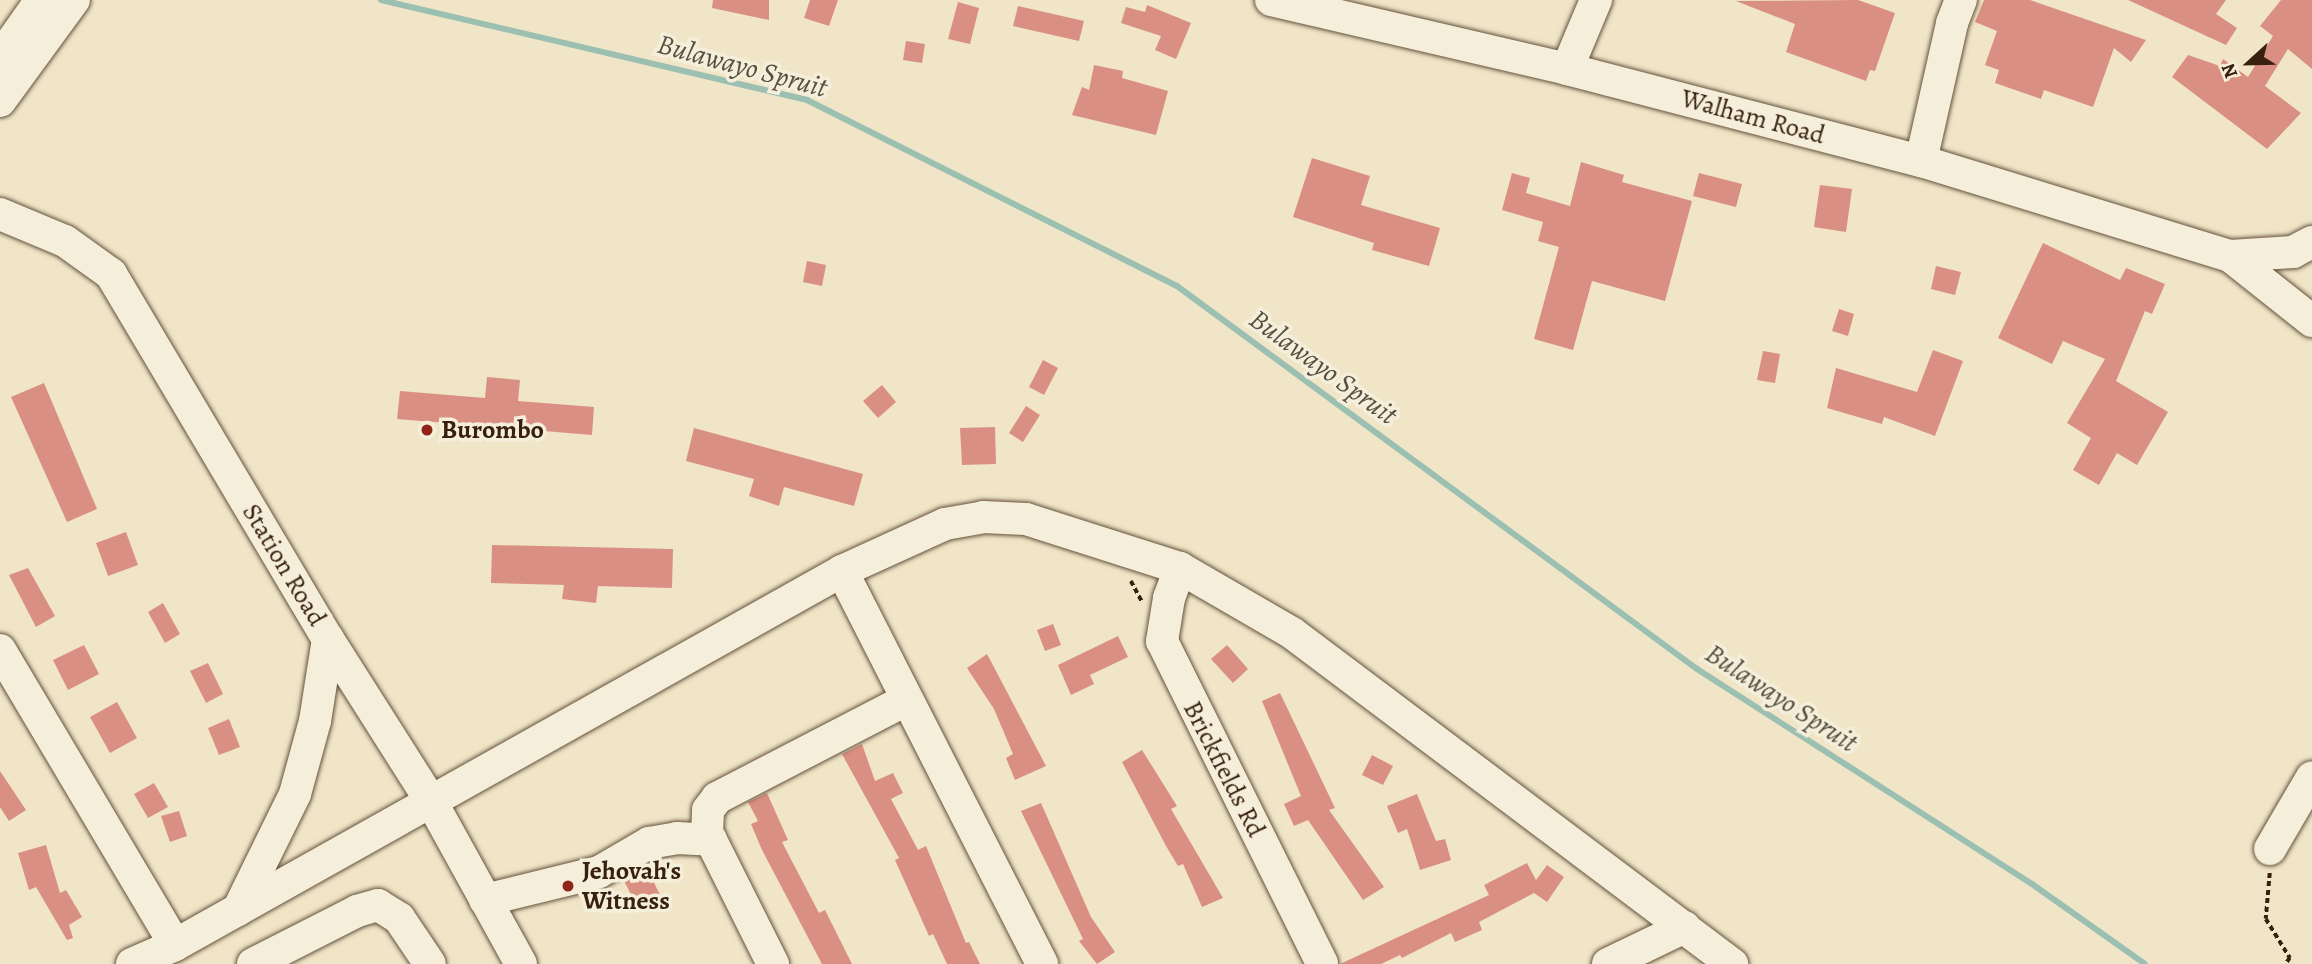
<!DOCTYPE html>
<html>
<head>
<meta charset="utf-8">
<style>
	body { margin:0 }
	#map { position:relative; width:2312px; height:964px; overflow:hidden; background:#f0e5c7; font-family:Alegreya,serif }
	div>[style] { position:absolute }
	.stream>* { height:6px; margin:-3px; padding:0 3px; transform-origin:3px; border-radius:3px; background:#9bbfb1 }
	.building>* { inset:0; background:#d99083 }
	.path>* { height:3.5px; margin-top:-1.75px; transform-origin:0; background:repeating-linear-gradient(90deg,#37210e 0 5px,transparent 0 8.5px) }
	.roads { filter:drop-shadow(0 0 2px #65523c) drop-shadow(0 0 2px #65523c) }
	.minor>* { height:32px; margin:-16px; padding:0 16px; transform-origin:16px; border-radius:16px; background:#f5eedb }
	.dots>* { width:19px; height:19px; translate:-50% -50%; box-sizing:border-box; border:4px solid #f5eedb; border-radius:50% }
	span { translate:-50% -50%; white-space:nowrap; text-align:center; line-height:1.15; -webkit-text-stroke:7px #f5eedb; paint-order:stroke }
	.street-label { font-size:26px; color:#37210e }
	.poi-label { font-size:26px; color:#37210e; font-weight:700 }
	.left { translate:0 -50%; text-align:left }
	.water-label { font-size:28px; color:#55503f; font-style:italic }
	.north { position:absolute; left:2214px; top:28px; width:70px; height:70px; -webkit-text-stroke:5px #f5eedb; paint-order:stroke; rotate:248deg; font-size:19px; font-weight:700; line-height:28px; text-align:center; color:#37210e }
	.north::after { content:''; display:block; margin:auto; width:24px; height:32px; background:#37210e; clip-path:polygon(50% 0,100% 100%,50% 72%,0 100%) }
</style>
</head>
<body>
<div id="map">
	<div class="stream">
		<div style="left:381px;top:0;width:438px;rotate:13.2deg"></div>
		<div style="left:807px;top:100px;width:414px;rotate:26.7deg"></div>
		<div style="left:1177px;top:286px;width:646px;rotate:36.37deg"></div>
		<div style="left:1697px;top:669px;width:398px;rotate:32.7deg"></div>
		<div style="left:2032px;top:884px;width:138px;rotate:35.3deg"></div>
	</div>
	<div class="building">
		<div style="clip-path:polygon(713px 0,769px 0,769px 20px,712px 8px)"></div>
		<div style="clip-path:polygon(810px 0,838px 0,829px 26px,804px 18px)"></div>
		<div style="clip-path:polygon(1858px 0,1895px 13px,1875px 71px,1870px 70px,1866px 81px,1786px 52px,1795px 24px,1736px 1px)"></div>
		<div style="clip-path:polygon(1984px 0,2030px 0,2146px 40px,2131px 62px,2114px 48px,2093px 107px,2044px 90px,2041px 99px,1995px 83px,1999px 70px,1985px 65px,1997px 31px,1975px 22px)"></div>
		<div style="clip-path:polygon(2128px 0,2226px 0,2216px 14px,2237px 28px,2226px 45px)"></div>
		<div style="clip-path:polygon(2281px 0,2312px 0,2312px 69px,2288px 49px,2265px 86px,2301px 113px,2267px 149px,2172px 77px,2188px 55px,2220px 66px,2223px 59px,2248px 77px,2273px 36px,2260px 26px)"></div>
		<div style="clip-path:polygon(958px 2px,979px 8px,970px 44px,948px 39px)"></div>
		<div style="clip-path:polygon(1147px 5px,1191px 23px,1176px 59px,1155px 50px,1161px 36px,1121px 23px,1126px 7px,1145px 12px)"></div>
		<div style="clip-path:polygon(1018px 6px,1084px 21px,1079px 41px,1013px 26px)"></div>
		<div style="clip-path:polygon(906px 41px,925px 44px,922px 63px,903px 60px)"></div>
		<div style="clip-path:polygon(1094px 65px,1123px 71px,1122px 78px,1168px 91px,1156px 135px,1072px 115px,1082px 87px,1089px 90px)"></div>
		<div style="clip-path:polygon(1312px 158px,1370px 176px,1361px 205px,1440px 228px,1429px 266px,1372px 250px,1374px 243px,1293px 217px)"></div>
		<div style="clip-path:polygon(1581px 162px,1624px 175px,1622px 182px,1692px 201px,1665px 301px,1592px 281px,1573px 350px,1534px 339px,1559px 247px,1538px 241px,1543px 222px,1502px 210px,1512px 173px,1530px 178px,1526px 193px,1570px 206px)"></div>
		<div style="clip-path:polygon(1699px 173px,1742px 184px,1736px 207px,1693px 196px)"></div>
		<div style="clip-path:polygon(1820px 185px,1852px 189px,1846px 232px,1814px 227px)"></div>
		<div style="clip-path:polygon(2043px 243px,2120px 280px,2126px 268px,2165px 284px,2152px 314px,2145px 311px,2116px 381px,2168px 412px,2137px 465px,2117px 453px,2099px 485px,2073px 470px,2091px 438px,2067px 423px,2105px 359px,2063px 341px,2052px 364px,1998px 338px)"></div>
		<div style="clip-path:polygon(807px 261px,826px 265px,822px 286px,803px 282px)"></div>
		<div style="clip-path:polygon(1936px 266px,1961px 272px,1955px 295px,1931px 289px)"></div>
		<div style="clip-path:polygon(1839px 309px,1854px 314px,1848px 336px,1832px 331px)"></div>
		<div style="clip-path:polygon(1933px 350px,1963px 361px,1935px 436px,1884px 417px,1882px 424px,1827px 408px,1836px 368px,1917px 392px)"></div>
		<div style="clip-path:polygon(1763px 351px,1780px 354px,1775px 383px,1757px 380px)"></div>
		<div style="clip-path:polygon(1043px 360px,1058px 368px,1044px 395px,1029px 387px)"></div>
		<div style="clip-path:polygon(487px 377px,520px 380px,518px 401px,594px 407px,592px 435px,397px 419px,400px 391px,485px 398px)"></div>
		<div style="clip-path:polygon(44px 383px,97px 509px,67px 522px,11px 397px)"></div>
		<div style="clip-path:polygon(882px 385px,896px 402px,878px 418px,863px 401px)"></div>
		<div style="clip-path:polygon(1026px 406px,1040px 415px,1023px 442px,1009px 433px)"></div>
		<div style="clip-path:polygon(995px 427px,996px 464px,962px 465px,960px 428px)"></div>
		<div style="clip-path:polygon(694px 428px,863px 474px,854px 506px,784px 487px,779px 506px,749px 496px,754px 479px,686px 461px)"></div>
		<div style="clip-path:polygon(126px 532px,138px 565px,108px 576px,96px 543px)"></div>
		<div style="clip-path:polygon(492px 545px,673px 549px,672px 588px,598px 586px,596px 603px,562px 599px,564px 585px,491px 583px)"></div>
		<div style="clip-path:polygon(28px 568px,55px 616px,36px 627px,9px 575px)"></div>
		<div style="clip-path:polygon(163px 603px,180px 634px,165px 643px,148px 612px)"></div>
		<div style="clip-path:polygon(1053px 624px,1061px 645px,1045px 651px,1037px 630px)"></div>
		<div style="clip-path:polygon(1118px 636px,1128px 657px,1090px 675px,1094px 684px,1071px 695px,1058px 665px)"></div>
		<div style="clip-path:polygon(84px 645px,99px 674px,68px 690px,53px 660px)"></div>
		<div style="clip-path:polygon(1227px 645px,1248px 669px,1233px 683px,1211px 659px)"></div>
		<div style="clip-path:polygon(987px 654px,1046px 766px,1015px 780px,1006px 758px,1013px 754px,994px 709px,967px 668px)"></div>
		<div style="clip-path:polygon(208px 663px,223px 694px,206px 703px,190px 671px)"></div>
		<div style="clip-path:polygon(1280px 693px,1335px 808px,1329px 810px,1384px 887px,1363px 900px,1308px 820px,1294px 826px,1284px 804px,1301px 796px,1262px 701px)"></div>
		<div style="clip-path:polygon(117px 702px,137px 738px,110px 753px,90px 717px)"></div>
		<div style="clip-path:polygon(229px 719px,240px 747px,219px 755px,208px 728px)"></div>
		<div style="clip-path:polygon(862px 744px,875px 781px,893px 773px,903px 793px,891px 799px,918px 850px,926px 846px,966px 943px,969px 942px,980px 964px,947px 964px,933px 934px,929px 936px,895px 860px,899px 858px,842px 754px)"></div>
		<div style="clip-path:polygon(1142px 750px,1177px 806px,1171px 809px,1223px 898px,1202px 907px,1183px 864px,1178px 866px,1166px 846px,1122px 762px)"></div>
		<div style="clip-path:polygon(1372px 755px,1393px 766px,1383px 785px,1362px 775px)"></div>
		<div style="clip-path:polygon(0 771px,26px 810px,9px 821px,0 807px)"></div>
		<div style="clip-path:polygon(154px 783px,168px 807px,148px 818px,134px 794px)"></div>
		<div style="clip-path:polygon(767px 793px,788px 840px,782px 842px,819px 913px,825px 910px,852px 964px,822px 964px,762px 850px,751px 824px,758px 821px,748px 802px)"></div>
		<div style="clip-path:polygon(1417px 794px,1436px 841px,1445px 839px,1451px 860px,1420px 870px,1407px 829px,1398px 833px,1387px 806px)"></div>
		<div style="clip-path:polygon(1041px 803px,1091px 917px,1115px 952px,1097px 964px,1079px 941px,1083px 939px,1021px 811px)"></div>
		<div style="clip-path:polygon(179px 811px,187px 836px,170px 842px,161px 816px)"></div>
		<div style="clip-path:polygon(46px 845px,60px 893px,66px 890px,82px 917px,69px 925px,73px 938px,67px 940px,36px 887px,29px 890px,18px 853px)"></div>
		<div style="clip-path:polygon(1527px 863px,1536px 880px,1547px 865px,1564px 877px,1547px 902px,1534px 893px,1479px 922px,1482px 930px,1455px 942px,1451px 933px,1402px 958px,1400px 955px,1381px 964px,1340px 964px,1489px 895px,1484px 885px)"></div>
		<div style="clip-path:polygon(646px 866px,660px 895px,637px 906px,623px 879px)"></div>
	</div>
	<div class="path">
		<div style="left:1131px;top:581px;width:24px;rotate:62deg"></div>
		<div style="left:2270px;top:873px;width:46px;rotate:95deg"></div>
		<div style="left:2266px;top:919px;width:46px;rotate:58.4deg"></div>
		<div style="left:2290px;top:958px;width:7px;rotate:124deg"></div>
	</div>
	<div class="roads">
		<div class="minor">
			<div style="left:1271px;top:0;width:304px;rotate:13.1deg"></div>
			<div style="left:1567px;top:69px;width:366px;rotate:14.6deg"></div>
			<div style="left:1921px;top:161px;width:323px;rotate:17.1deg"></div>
			<div style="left:2230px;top:256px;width:63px;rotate:-3.6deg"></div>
			<div style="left:2293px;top:252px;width:21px;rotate:-28deg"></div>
			<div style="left:0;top:58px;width:71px;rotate:-54.7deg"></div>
			<div style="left:1567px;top:69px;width:75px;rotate:-67.2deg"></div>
			<div style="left:0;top:101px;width:125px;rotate:-53.8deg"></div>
			<div style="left:1921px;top:161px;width:141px;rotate:-77.3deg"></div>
			<div style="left:1952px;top:23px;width:25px;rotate:-69deg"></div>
			<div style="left:0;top:214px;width:70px;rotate:22.6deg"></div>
			<div style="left:65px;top:241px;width:57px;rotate:35.7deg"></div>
			<div style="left:111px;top:274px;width:425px;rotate:59.3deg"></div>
			<div style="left:328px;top:639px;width:192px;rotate:57.6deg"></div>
			<div style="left:431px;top:801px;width:186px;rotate:61.1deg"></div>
			<div style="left:2230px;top:256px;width:105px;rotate:38.4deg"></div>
			<div style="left:1180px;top:568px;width:32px;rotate:110deg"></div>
			<div style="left:1169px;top:598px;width:44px;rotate:99.2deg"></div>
			<div style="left:1162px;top:641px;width:360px;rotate:63.6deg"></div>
			<div style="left:842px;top:571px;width:441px;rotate:63deg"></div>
			<div style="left:0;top:650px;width:343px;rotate:59.3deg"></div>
			<div style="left:2270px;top:849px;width:83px;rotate:-59.7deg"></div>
			<div style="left:485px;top:900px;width:117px;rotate:-13.8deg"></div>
			<div style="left:599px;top:872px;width:58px;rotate:-30.1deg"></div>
			<div style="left:649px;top:843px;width:28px;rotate:-10deg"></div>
			<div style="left:677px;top:838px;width:34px;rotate:3deg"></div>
			<div style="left:238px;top:910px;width:129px;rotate:-63.8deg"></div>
			<div style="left:295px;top:794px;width:76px;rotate:-74.7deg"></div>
			<div style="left:315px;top:721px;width:83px;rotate:-81deg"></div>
			<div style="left:132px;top:964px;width:47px;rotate:-23.8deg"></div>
			<div style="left:175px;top:945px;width:765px;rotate:-29.28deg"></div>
			<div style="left:842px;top:571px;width:113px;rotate:-24.5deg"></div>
			<div style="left:945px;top:524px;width:39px;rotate:-10deg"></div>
			<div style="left:983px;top:517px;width:43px;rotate:2.7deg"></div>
			<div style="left:1026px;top:519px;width:162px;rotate:17.7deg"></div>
			<div style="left:1180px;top:568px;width:129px;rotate:30.1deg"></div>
			<div style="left:1292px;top:633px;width:551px;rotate:36.95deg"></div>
			<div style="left:253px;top:964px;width:117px;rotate:-27deg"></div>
			<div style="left:357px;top:911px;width:22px;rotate:-16deg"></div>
			<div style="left:378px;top:905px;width:25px;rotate:32deg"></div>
			<div style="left:399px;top:918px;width:55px;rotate:56deg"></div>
			<div style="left:773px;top:964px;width:148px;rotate:-116.6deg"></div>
			<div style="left:707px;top:832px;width:22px;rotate:-87deg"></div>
			<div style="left:708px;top:810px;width:15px;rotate:-53deg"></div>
			<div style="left:717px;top:798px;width:211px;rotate:-27.4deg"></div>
			<div style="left:1608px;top:964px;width:85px;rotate:-25.7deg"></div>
		</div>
	</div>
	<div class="dots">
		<div style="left:427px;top:430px;background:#8f2418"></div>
		<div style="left:568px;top:886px;background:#8f2418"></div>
	</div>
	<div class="street-label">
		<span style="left:1753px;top:117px;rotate:15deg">Walham Road</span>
		<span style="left:284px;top:565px;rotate:59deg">Station Road</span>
		<span style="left:1224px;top:769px;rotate:63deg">Brickfields Rd</span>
	</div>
	<div class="poi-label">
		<span class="left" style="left:441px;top:430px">Burombo</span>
		<span class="left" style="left:582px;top:886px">Jehovah's<br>Witness</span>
	</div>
	<div class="water-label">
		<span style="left:742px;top:66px;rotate:15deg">Bulawayo Spruit</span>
		<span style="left:1323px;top:367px;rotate:36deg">Bulawayo Spruit</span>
		<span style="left:1781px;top:698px;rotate:33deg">Bulawayo Spruit</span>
	</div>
	<div class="north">N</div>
</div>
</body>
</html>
